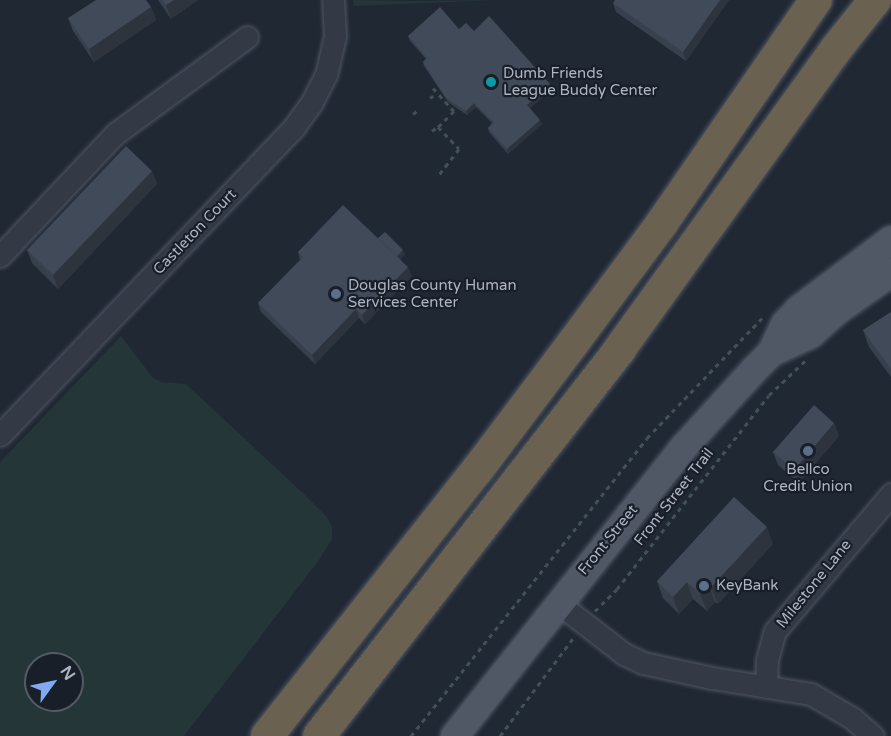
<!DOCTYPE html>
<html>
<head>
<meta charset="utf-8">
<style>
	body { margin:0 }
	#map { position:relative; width:891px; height:736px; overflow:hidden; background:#202834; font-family:"Varela Round",sans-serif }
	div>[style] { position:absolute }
	.green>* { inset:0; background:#243637 }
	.path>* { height:3px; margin-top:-1.5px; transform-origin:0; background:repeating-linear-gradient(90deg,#415155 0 4.5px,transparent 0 9px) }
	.roads { filter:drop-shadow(0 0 2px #505763) drop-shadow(0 0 2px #505763) }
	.minor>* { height:21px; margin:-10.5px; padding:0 10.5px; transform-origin:10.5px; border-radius:10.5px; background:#333a45 }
	.major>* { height:27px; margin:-13.5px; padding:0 13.5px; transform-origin:13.5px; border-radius:13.5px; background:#515865 }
	.highway>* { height:32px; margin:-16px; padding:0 16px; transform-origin:16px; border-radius:16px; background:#6b6150 }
	.wall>* { inset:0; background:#38404d }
	.shaded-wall>* { inset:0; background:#2e343e }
	.building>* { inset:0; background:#414a59 }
	.dots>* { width:16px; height:16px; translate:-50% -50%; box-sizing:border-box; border:3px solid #181f29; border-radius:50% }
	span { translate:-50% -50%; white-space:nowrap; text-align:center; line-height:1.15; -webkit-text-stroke:4.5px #181f29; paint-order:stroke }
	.poi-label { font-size:15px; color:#adb4c2 }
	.left { translate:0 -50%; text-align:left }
	.street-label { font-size:15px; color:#adb4c2 }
	.north { position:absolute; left:24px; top:652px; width:60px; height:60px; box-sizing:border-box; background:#181f29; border:2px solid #545b66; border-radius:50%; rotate:57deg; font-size:16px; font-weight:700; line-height:24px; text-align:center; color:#adb4c2 }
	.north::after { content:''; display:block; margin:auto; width:21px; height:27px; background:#81a9f2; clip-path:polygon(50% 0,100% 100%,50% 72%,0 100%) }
</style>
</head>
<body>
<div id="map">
	<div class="green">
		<div style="clip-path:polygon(353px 0,411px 1px,498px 0,354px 6px)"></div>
		<div style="clip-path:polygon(evenodd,121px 336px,153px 378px,161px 382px,186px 384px,306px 496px,327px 517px,332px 527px,332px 539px,319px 560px,184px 736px,0 736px,0 462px,121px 336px,36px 664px,72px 664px,72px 700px,36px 700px,36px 664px)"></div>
	</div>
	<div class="path">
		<div style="left:433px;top:88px;width:31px;rotate:48deg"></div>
		<div style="left:454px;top:111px;width:23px;rotate:135deg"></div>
		<div style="left:438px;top:127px;width:30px;rotate:46deg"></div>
		<div style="left:459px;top:149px;width:34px;rotate:128deg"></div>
		<div style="left:430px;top:98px;width:4px;rotate:-34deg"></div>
		<div style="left:413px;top:114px;width:5px;rotate:-37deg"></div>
		<div style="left:432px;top:131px;width:5px;rotate:-37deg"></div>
		<div style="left:595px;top:611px;width:31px;rotate:-45deg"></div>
		<div style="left:617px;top:589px;width:246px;rotate:-51.9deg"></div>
		<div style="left:769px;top:395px;width:50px;rotate:-43.4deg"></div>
		<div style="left:411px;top:736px;width:380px;rotate:-51.6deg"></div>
		<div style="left:647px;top:438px;width:169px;rotate:-46.2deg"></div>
		<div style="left:500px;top:736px;width:124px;rotate:-53.2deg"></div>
	</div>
	<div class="roads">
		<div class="minor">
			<div style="left:0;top:256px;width:168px;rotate:-46.7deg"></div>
			<div style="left:115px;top:134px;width:164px;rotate:-36.3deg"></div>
			<div style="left:0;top:435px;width:426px;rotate:-46.3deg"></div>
			<div style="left:294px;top:127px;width:29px;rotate:-54deg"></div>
			<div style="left:311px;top:104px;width:33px;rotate:-63deg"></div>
			<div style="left:326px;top:75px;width:40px;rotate:-77deg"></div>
			<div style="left:335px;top:36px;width:36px;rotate:-93deg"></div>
			<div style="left:558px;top:603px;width:83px;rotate:37.7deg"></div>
			<div style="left:624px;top:654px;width:21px;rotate:25deg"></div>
			<div style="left:643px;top:663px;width:71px;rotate:12.3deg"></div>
			<div style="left:712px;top:678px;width:100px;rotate:9.2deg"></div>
			<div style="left:811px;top:694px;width:48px;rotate:30.3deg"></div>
			<div style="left:852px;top:718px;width:28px;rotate:41deg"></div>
			<div style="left:766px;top:687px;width:27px;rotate:-88deg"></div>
			<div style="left:767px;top:660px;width:30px;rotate:-75deg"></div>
			<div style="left:775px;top:631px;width:180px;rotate:-49.7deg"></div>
		</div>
		<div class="major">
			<div style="left:771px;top:352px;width:31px;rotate:-65deg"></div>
			<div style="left:784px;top:324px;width:21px;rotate:-47deg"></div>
			<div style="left:798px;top:309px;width:116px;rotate:-37deg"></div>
			<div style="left:454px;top:736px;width:369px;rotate:-51.6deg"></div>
			<div style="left:683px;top:447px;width:105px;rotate:-47.7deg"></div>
			<div style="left:754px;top:369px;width:24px;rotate:-45deg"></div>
			<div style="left:771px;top:352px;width:43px;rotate:-24.8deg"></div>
			<div style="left:810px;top:334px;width:36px;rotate:-42deg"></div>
			<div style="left:837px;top:310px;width:66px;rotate:-35.1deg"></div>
		</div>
		<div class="highway">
			<div style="left:267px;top:736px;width:340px;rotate:-51.7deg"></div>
			<div style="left:478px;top:469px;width:158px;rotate:-53deg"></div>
			<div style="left:573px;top:343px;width:149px;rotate:-53.4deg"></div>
			<div style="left:662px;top:223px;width:271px;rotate:-55.4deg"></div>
			<div style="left:319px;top:736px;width:489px;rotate:-52.1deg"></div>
			<div style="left:619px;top:350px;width:371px;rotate:-54.2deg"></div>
			<div style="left:836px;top:49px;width:63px;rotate:-51.5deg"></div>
		</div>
	</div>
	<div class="wall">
		<div style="clip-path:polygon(158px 0,198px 0,171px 19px)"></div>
		<div style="clip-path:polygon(729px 0,686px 61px,616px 12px,613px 3px)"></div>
		<div style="clip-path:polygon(151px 7px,156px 20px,94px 62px,73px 31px,68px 18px)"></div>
		<div style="clip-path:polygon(459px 29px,474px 31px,552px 89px,530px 108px,542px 124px,508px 154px,489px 132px,488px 128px,492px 123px,476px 107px,467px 115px,448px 102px,424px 66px,423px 62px,426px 59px,410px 41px,408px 36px)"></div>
		<div style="clip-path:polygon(152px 171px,157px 184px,58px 289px,32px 263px,27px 250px)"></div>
		<div style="clip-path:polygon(378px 238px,405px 255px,400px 259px,412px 276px,365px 324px,359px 318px,315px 364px,261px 312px,258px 303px,300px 260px,298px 252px)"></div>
		<div style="clip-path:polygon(891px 312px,891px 377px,869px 347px,863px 330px)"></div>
		<div style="clip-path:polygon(834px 423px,839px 436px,799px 483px,778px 465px,773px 452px)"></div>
		<div style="clip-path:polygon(773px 544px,718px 604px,715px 602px,707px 611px,693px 599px,679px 614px,663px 598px,657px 581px)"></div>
	</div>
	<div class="shaded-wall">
		<div style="clip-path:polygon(174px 0,198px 0,171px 19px,166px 5px)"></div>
		<div style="clip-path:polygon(720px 0,729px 0,686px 61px,683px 52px)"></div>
		<div style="clip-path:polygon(151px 7px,156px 20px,94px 62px,89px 49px)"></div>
		<div style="clip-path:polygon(550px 84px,552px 89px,529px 109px,527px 105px)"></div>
		<div style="clip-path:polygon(474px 103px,476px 107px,467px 115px,466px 111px)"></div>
		<div style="clip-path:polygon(540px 120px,542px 124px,508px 154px,507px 149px)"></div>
		<div style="clip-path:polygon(152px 171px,157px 184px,58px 289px,53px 275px)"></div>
		<div style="clip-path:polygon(403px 250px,405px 255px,397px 262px,396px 258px)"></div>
		<div style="clip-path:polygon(408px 267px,412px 276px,365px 324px,362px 315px)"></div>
		<div style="clip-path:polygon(356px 309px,359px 318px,315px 364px,312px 355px)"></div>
		<div style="clip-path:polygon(834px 423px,839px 436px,799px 483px,794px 470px)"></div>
		<div style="clip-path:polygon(767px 527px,773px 544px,718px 604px,711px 587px)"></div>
		<div style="clip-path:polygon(687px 582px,693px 599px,679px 614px,673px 597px)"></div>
		<div style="clip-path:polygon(709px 585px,715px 602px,707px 611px,700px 594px)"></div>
	</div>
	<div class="building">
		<div style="clip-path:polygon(96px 0,146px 0,151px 7px,89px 49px,68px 18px)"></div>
		<div style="clip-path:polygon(162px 0,174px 0,166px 5px)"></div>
		<div style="clip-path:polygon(615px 0,720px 0,683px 52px,613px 3px)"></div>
		<div style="clip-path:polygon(440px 7px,459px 29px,466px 23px,474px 31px,489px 16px,550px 84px,527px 105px,540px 120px,507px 149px,488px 128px,494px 122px,474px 103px,466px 111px,446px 98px,423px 62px,427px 58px,408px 36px)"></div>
		<div style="clip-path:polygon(126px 146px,152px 171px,53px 275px,27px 250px)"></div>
		<div style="clip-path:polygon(343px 205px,408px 267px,362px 315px,356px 309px,312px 355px,258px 303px,303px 257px,298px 252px)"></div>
		<div style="clip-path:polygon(385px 232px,403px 250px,397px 256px,378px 238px)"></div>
		<div style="clip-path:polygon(891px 312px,891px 369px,863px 330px)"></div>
		<div style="clip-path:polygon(814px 405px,834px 423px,794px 470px,773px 452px)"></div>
		<div style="clip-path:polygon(734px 497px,767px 527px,711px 587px,709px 585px,700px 594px,687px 582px,673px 597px,657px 581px)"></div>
	</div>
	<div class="dots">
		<div style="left:491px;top:82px;background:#0f9aa8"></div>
		<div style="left:336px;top:294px;background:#5c6f8a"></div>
		<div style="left:808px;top:451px;background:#5c6f8a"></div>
		<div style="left:704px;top:586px;background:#5c6f8a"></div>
	</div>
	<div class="poi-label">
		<span class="left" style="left:503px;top:82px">Dumb Friends<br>League Buddy Center</span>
		<span class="left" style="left:348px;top:294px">Douglas County Human<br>Services Center</span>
		<span style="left:808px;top:478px">Bellco<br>Credit Union</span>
		<span class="left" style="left:716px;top:586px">KeyBank</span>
	</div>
	<div class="street-label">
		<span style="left:195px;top:232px;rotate:-46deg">Castleton Court</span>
		<span style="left:674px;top:497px;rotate:-52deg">Front Street Trail</span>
		<span style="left:608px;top:540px;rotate:-51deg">Front Street</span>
		<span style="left:814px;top:584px;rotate:-51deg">Milestone Lane</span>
	</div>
	<div class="north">N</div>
</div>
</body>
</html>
